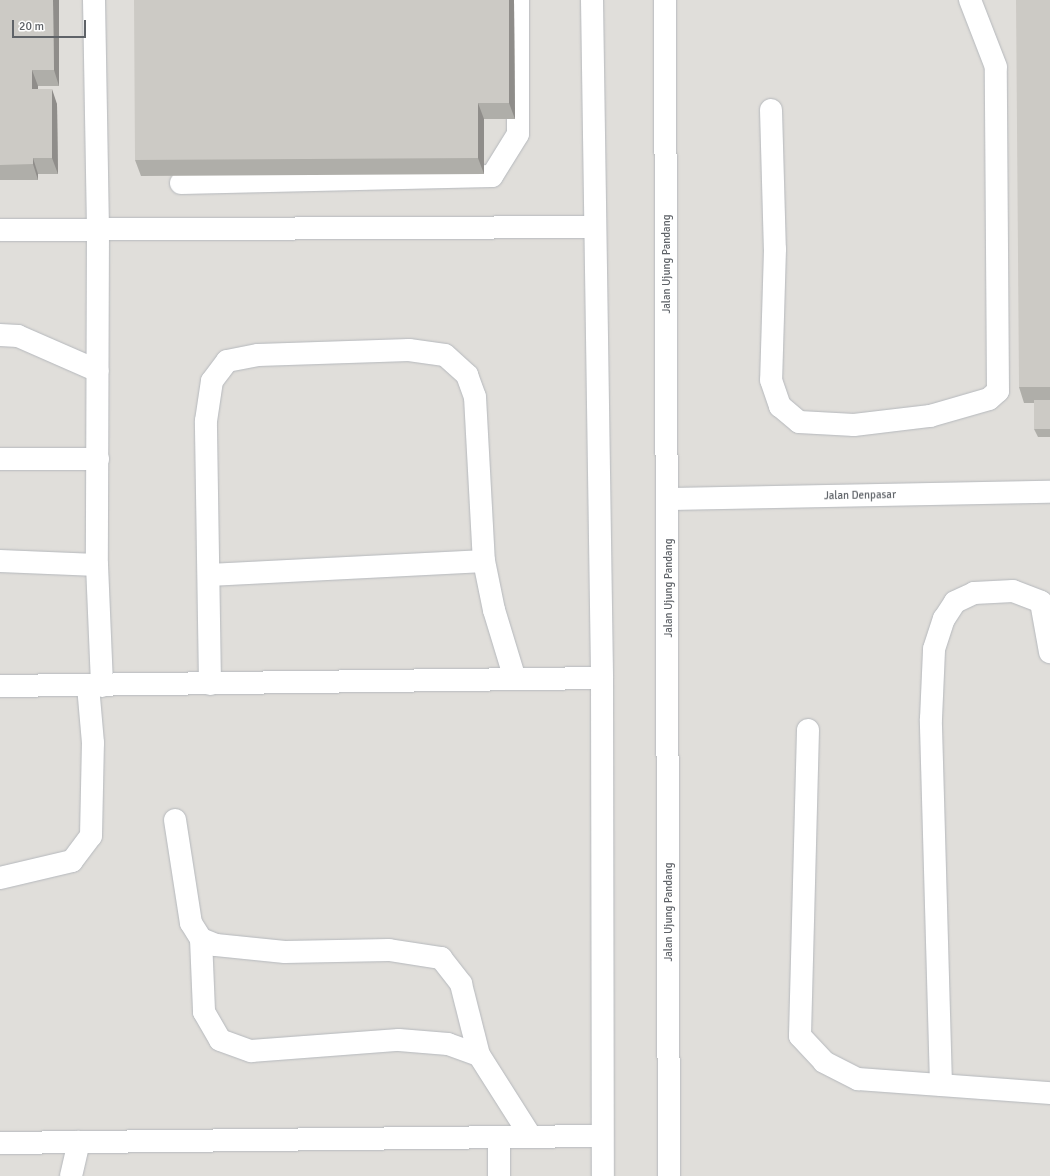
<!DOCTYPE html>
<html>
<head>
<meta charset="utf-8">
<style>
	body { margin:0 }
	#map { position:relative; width:1050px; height:1176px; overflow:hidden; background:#f1efe8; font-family:Signika,sans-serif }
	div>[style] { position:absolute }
	.industrial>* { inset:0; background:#e0deda }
	.roads { filter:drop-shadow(0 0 1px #b5b8bc) drop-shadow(0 0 1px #b5b8bc) }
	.minor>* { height:22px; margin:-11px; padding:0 11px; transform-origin:11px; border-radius:11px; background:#fff }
	.wall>* { inset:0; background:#afaea9 }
	.shaded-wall>* { inset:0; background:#8f8d8a }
	.building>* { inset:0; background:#cccac5 }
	span { translate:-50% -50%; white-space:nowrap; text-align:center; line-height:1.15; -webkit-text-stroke:3.5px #fff; paint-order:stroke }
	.street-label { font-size:11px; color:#5f6368 }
	.scale { position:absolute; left:12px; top:20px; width:74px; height:18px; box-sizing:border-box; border:2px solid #5f6368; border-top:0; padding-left:5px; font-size:12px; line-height:14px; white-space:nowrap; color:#5f6368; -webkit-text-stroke:3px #fff; paint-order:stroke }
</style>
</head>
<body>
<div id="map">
	<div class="industrial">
		<div style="clip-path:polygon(0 0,1050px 0,1050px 1176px,0 1176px)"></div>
	</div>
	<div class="roads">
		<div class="minor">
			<div style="left:94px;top:0;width:228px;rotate:89deg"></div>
			<div style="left:98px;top:228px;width:337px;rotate:90.2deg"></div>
			<div style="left:97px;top:565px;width:121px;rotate:87.6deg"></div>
			<div style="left:592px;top:0;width:678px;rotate:89.15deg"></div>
			<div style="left:602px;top:678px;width:498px;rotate:89.9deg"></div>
			<div style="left:665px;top:0;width:1176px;rotate:89.81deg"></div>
			<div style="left:771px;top:110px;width:139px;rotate:88.4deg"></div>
			<div style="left:775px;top:249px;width:131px;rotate:91.7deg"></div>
			<div style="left:771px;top:380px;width:28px;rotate:71deg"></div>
			<div style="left:780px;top:406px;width:25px;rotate:40deg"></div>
			<div style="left:799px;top:422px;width:55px;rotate:3.1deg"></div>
			<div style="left:854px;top:425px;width:77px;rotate:-6.8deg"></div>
			<div style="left:930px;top:416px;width:61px;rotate:-16.1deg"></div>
			<div style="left:989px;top:399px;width:12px;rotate:-42deg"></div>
			<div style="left:998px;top:391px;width:324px;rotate:-90.4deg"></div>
			<div style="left:996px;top:67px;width:72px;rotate:-111.2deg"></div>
			<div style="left:181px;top:183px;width:311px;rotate:-1.3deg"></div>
			<div style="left:492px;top:176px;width:49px;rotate:-58.2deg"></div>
			<div style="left:518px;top:134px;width:134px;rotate:-90deg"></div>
			<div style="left:0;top:230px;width:593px;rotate:-0.29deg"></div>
			<div style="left:0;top:335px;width:18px;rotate:3deg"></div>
			<div style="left:18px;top:336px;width:87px;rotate:23.6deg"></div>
			<div style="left:0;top:459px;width:98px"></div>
			<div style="left:669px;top:499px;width:381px;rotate:-1.1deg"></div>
			<div style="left:0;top:561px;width:97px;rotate:2.4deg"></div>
			<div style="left:210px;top:575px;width:274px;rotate:-2.9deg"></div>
			<div style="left:210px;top:684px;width:263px;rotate:-90.9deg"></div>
			<div style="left:206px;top:421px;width:40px;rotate:-81.5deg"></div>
			<div style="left:212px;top:381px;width:25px;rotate:-53deg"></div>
			<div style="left:227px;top:361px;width:32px;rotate:-11deg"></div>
			<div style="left:258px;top:355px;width:151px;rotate:-1.9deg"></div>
			<div style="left:409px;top:350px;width:36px;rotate:8deg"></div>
			<div style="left:445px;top:355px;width:30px;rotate:42deg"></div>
			<div style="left:467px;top:375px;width:23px;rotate:70deg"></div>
			<div style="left:475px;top:397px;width:164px;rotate:86.9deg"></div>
			<div style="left:484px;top:561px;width:50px;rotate:78.5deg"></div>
			<div style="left:494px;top:610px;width:72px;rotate:73.1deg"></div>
			<div style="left:0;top:686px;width:602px;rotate:-0.76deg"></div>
			<div style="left:808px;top:730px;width:306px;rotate:91.5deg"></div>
			<div style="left:800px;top:1036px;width:35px;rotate:47deg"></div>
			<div style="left:824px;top:1062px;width:38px;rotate:27deg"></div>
			<div style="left:858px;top:1079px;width:193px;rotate:4.2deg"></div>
			<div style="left:175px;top:820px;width:104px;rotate:81.2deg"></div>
			<div style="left:191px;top:923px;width:19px;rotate:58deg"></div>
			<div style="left:201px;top:939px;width:16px;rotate:22deg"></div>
			<div style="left:216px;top:945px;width:69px;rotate:5.8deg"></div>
			<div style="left:285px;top:952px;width:104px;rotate:-1.1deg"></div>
			<div style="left:389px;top:950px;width:53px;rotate:8.7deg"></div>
			<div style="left:441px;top:958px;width:33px;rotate:52deg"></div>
			<div style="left:461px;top:984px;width:73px;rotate:75.8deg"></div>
			<div style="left:0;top:878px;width:74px;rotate:-13.3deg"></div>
			<div style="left:72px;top:861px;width:31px;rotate:-53deg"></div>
			<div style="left:91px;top:836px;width:93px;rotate:-88.8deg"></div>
			<div style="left:93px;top:743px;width:57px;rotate:-95deg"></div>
			<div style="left:201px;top:939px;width:73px;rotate:87.6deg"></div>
			<div style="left:204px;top:1012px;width:32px;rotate:60deg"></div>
			<div style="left:220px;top:1040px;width:33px;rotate:20deg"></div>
			<div style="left:251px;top:1051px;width:148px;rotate:-4.3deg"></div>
			<div style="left:399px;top:1040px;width:49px;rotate:4.7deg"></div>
			<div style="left:448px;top:1044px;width:33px;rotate:20deg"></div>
			<div style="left:479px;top:1055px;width:97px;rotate:57.6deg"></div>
			<div style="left:941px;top:1085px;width:366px;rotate:-91.6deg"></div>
			<div style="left:931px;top:719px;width:70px;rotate:-87.5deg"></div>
			<div style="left:934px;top:649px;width:32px;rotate:-72deg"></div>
			<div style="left:944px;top:619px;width:20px;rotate:-57deg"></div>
			<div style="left:955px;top:602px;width:21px;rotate:-25deg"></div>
			<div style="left:974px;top:593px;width:39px;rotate:-3deg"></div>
			<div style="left:1013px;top:591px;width:30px;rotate:21deg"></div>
			<div style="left:1041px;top:602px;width:51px;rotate:79.8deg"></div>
			<div style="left:499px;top:1137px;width:39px;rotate:90deg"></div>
			<div style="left:0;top:1143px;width:602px;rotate:-0.67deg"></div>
			<div style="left:71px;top:1176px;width:35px;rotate:-77deg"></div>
		</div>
	</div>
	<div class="wall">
		<div style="clip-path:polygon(0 0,59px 0,59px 86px,38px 86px,38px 89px,57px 104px,58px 174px,38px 174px,38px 180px,0 180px)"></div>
		<div style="clip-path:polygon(514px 0,515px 119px,484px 119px,484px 174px,141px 176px,135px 160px)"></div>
		<div style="clip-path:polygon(1050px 0,1050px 437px,1038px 437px,1034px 429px,1034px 403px,1024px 403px,1019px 387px)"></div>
	</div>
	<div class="shaded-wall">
		<div style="clip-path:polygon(53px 0,59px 0,59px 86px,54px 70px)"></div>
		<div style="clip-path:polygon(509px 0,514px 0,515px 119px,509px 103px)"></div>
		<div style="clip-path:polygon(32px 70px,38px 86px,38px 105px,32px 89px)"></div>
		<div style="clip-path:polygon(52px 89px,57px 104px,58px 174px,52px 158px)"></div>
		<div style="clip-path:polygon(478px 103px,484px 119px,484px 174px,478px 158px)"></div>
		<div style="clip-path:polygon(33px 158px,38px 174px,38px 180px,33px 164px)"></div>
	</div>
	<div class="building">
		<div style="clip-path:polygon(0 0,53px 0,54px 70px,32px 70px,32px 89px,52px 89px,52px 158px,33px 158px,33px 164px,0 165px)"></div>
		<div style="clip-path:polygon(134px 0,509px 0,509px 103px,478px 103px,478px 158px,135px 160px)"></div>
		<div style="clip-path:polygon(1016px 0,1050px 0,1050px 387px,1019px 387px)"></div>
		<div style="clip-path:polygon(1034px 400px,1050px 400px,1050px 429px,1034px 429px)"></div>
	</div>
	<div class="street-label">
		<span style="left:667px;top:264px;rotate:-90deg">Jalan Ujung Pandang</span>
		<span style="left:860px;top:496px;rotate:-1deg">Jalan Denpasar</span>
		<span style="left:669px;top:588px;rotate:-90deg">Jalan Ujung Pandang</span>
		<span style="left:669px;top:912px;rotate:-90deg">Jalan Ujung Pandang</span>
	</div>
	<div class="scale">20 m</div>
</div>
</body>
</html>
